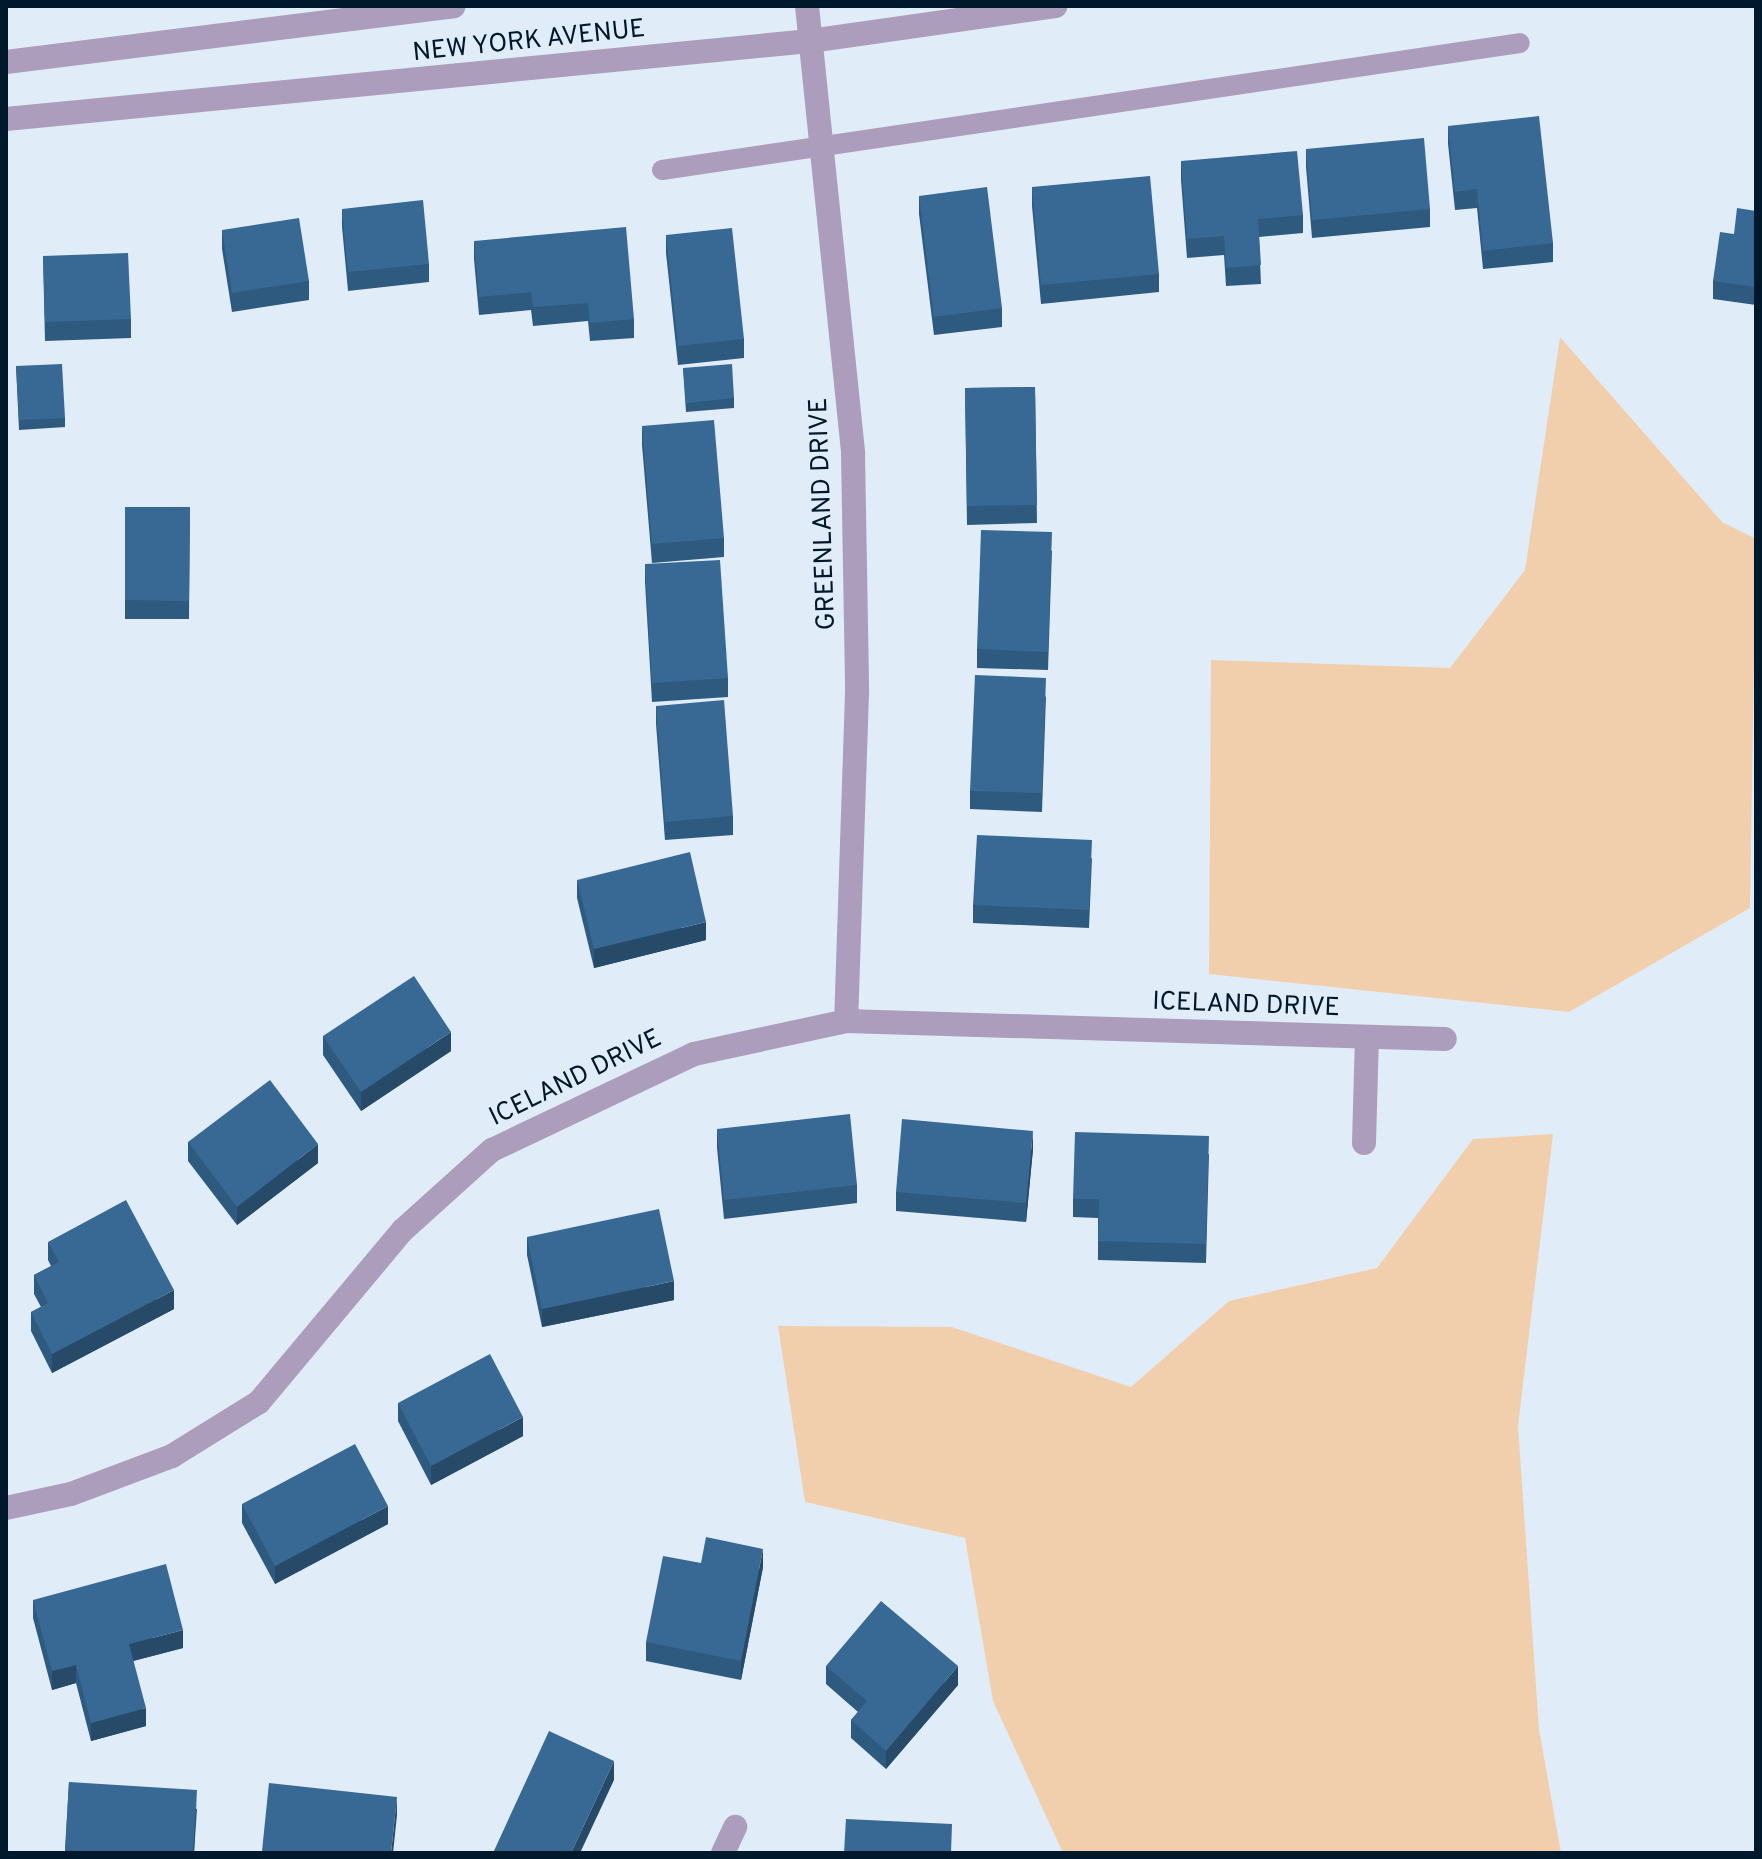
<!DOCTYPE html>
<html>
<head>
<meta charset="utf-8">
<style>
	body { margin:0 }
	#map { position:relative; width:1762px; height:1859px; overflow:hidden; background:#e0edf8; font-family:Overpass,sans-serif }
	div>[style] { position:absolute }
	.green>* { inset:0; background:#f2cfac }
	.service>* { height:20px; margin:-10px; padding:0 10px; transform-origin:10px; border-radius:10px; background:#ac9dbc }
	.minor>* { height:24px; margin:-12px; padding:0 12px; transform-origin:12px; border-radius:12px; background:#ac9dbc }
	.tertiary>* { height:24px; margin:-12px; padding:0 12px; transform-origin:12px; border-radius:12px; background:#ac9dbc }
	.wall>* { inset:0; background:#2f5a7f }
	.shaded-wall>* { inset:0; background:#264a68 }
	.building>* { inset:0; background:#376994 }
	span { translate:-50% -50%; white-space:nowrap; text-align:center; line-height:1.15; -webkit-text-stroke:7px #e0edf8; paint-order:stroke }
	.street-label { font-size:26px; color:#00182c }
	.frame { position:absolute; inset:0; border:8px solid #00182c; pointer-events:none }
</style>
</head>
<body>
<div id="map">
	<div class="green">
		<div style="clip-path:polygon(1560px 337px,1722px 522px,1756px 539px,1750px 908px,1569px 1012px,1209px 974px,1211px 660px,1450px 668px,1525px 570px)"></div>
		<div style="clip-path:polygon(1553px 1134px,1518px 1426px,1539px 1729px,1561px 1853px,1063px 1853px,993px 1701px,965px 1538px,805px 1502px,778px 1326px,952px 1327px,1131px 1387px,1229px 1301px,1377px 1268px,1473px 1139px)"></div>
	</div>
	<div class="service">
		<div style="left:662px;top:170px;width:867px;rotate:-8.42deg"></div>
	</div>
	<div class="minor">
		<div style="left:807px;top:6px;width:449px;rotate:84.1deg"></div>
		<div style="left:853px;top:453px;width:240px;rotate:89deg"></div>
		<div style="left:857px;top:693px;width:328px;rotate:91.9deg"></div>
		<div style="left:1364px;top:1143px;width:106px;rotate:-88.4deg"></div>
		<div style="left:6px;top:1508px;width:66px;rotate:-12.2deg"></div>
		<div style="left:71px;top:1494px;width:108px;rotate:-20.6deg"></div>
		<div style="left:172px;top:1456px;width:102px;rotate:-31.8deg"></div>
		<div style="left:259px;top:1402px;width:224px;rotate:-50.1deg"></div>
		<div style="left:403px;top:1230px;width:120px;rotate:-42deg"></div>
		<div style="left:492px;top:1150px;width:224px;rotate:-25.4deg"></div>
		<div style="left:694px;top:1054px;width:156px;rotate:-12.2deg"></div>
		<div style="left:846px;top:1021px;width:599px;rotate:1.72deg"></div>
		<div style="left:723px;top:1853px;width:29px;rotate:-65deg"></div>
	</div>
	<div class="tertiary">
		<div style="left:6px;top:62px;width:451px;rotate:-7.1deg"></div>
		<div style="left:6px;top:119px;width:808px;rotate:-5.54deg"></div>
		<div style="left:810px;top:41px;width:248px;rotate:-8.1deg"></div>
	</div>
	<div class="wall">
		<div style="clip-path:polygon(1448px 126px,1553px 243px,1553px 262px,1483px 269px,1477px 208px,1455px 210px,1448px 144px)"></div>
		<div style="clip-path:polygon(1306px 149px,1430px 209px,1430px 227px,1312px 238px,1306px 167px)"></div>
		<div style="clip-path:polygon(1181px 161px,1303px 215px,1303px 233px,1259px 237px,1261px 284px,1226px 286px,1224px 255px,1187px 258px,1181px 180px)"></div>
		<div style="clip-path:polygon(1032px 187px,1159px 274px,1159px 292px,1041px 304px,1032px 206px)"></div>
		<div style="clip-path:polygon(919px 196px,1002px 308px,1002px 327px,934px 335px,919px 214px)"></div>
		<div style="clip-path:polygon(342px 209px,429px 264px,429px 282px,348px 291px,342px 227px)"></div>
		<div style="clip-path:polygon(1756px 211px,1756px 305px,1713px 299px,1713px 281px,1734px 234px)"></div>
		<div style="clip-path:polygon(222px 230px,309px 281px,309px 300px,232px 312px,222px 249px)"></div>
		<div style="clip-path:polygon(666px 235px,744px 339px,744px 358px,678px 365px,666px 253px)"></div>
		<div style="clip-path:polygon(474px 241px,634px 319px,634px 338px,590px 341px,588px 321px,533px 326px,531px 310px,479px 315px,474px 259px)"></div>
		<div style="clip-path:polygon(43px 256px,131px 319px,131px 338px,45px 341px)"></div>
		<div style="clip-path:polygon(16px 366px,65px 418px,65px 427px,19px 430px)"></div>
		<div style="clip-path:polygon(683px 368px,734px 398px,734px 408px,686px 412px)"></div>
		<div style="clip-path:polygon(1035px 387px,1037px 523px,967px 525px,965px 388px)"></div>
		<div style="clip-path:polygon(642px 426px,724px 538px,724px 557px,652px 563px,642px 445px)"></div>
		<div style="clip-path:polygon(125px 507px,190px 507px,189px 619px,125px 619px)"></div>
		<div style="clip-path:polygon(1052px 550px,1048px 670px,977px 668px,977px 649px)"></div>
		<div style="clip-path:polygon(645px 564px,728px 678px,728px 697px,652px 702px,645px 582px)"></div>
		<div style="clip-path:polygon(1046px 696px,1042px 812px,970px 809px,970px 791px)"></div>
		<div style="clip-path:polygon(656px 706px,733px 816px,733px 835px,665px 840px,656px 724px)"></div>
		<div style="clip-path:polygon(1092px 858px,1089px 928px,973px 923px,973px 905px)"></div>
		<div style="clip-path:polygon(577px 880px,706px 940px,594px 968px,577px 898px)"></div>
		<div style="clip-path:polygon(323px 1036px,451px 1051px,361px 1111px,323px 1055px)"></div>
		<div style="clip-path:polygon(717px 1129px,857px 1185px,857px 1203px,724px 1219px,717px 1148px)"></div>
		<div style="clip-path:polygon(188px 1142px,318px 1163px,237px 1225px,188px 1161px)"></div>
		<div style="clip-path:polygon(1033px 1149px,1026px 1222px,896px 1211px,896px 1192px)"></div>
		<div style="clip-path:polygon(1209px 1154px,1206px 1263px,1098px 1260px,1098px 1218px,1073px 1217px,1073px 1199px)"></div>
		<div style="clip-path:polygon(527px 1237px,674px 1300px,542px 1327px,527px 1255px)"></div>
		<div style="clip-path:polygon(48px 1242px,174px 1309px,52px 1373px,31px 1331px,31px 1312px,41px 1307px,34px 1294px,34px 1275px,51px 1266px,48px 1260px)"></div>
		<div style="clip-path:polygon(398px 1403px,523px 1436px,431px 1485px,398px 1421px)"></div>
		<div style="clip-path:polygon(242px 1504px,388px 1524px,275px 1584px,242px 1523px)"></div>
		<div style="clip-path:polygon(763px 1567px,741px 1680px,646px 1661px,646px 1642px)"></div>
		<div style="clip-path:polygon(33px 1600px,183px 1648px,133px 1661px,146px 1726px,91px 1741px,76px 1683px,52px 1690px,33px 1618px)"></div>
		<div style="clip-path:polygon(826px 1666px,958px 1685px,886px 1769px,851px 1738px,851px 1720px,858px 1712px,826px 1684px)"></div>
		<div style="clip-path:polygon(69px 1782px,197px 1809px,194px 1853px,65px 1853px)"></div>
	</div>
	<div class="shaded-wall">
		<div style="clip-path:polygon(706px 922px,706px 940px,594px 968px,594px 949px)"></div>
		<div style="clip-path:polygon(451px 1032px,451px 1051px,361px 1111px,361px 1092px)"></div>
		<div style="clip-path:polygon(1033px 1131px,1033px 1149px,1026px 1222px,1026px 1203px)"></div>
		<div style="clip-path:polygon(318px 1144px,318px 1163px,237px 1225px,237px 1207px)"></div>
		<div style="clip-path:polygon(674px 1281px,674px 1300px,542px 1327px,542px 1309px)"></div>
		<div style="clip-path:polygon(174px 1290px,174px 1309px,52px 1373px,52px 1354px)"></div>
		<div style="clip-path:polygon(523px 1417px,523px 1436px,431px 1485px,431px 1466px)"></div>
		<div style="clip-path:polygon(388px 1506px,388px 1524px,275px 1584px,275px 1566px)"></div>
		<div style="clip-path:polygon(763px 1549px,763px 1567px,741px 1680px,741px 1661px)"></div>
		<div style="clip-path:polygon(183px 1630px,183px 1648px,129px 1662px,129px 1644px)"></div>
		<div style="clip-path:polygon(76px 1665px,76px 1683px,52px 1690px,52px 1671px)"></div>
		<div style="clip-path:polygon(958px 1666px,958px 1685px,886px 1769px,886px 1751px)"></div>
		<div style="clip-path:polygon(146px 1708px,146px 1726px,91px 1741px,91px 1723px)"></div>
		<div style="clip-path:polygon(614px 1761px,614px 1780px,580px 1853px,571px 1853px)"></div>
		<div style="clip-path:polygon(197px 1790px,194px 1853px,193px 1853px)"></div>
		<div style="clip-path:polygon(397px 1797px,397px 1815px,393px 1853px,391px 1853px)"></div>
	</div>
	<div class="building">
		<div style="clip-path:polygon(1539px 116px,1553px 243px,1483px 251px,1477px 189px,1455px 192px,1448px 126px)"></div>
		<div style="clip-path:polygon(1424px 138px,1430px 209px,1312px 220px,1306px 149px)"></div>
		<div style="clip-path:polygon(1297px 151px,1303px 215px,1258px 219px,1261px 265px,1226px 268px,1224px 236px,1187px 239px,1181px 161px)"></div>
		<div style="clip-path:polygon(1150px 176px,1159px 274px,1041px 285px,1032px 187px)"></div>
		<div style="clip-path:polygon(987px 187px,1002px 308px,934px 317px,919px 196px)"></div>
		<div style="clip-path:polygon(423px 200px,429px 264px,348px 272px,342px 209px)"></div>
		<div style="clip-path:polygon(1737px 208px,1756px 211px,1756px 287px,1713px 281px,1720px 232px,1734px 234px)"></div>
		<div style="clip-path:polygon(299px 218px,309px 281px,232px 293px,222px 230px)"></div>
		<div style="clip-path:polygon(626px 227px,634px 319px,590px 323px,588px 303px,533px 307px,531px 292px,479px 297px,474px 241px)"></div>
		<div style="clip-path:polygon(732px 228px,744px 339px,678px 346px,666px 235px)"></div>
		<div style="clip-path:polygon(128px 253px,131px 319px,45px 322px,43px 256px)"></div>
		<div style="clip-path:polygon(62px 364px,65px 418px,19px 420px,16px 366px)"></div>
		<div style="clip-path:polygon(732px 364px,734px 398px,686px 403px,683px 368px)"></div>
		<div style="clip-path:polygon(1035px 387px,1037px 505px,967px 506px,965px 388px)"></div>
		<div style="clip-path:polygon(714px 420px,724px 538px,652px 544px,642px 426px)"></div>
		<div style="clip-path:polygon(125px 507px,190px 507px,189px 601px,125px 600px)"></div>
		<div style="clip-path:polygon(981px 530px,1052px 532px,1048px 652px,977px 649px)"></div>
		<div style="clip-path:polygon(720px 560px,728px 678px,652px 683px,645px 564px)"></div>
		<div style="clip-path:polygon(975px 675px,1046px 678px,1042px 793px,970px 791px)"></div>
		<div style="clip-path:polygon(724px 700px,733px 816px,665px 822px,656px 706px)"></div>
		<div style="clip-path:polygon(977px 835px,1092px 840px,1089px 910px,973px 905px)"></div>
		<div style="clip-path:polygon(690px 852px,706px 922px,594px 949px,577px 880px)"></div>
		<div style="clip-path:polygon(414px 976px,451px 1032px,361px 1092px,323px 1036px)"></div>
		<div style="clip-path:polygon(270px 1080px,318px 1144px,237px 1207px,188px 1142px)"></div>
		<div style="clip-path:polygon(850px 1114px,857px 1185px,724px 1200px,717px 1129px)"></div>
		<div style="clip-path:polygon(902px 1119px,1033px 1131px,1026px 1203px,896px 1192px)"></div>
		<div style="clip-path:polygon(1075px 1132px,1209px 1136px,1206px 1244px,1098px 1241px,1099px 1199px,1073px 1199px)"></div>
		<div style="clip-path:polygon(126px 1200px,174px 1290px,52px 1354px,31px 1312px,48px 1303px,34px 1275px,59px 1262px,48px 1242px)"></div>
		<div style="clip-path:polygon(659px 1209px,674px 1281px,542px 1309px,527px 1237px)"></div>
		<div style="clip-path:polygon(490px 1354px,523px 1417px,431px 1466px,398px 1403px)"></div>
		<div style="clip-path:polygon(355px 1444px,388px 1506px,275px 1566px,242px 1504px)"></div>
		<div style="clip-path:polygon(706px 1537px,763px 1549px,741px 1661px,646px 1642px,663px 1556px,701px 1563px)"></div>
		<div style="clip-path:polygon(166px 1564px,183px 1630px,129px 1644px,146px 1708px,91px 1723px,76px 1665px,52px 1671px,33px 1600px)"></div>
		<div style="clip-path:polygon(881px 1601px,958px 1666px,886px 1751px,851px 1720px,867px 1701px,826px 1666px)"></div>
		<div style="clip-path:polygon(549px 1731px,614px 1761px,571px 1853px,493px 1853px)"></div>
		<div style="clip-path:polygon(69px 1782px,197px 1790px,193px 1853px,111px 1853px,65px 1850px)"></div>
		<div style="clip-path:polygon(269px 1783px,397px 1797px,391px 1853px,277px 1853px,262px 1851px)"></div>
		<div style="clip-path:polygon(846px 1819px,952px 1824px,951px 1853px,844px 1853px)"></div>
	</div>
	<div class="street-label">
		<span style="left:529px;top:42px;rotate:-6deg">NEW YORK AVENUE</span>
		<span style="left:824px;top:514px;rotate:-92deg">GREENLAND DRIVE</span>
		<span style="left:1246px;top:1006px;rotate:2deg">ICELAND DRIVE</span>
		<span style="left:576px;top:1079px;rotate:-26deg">ICELAND DRIVE</span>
	</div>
	<div class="frame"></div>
</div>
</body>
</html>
